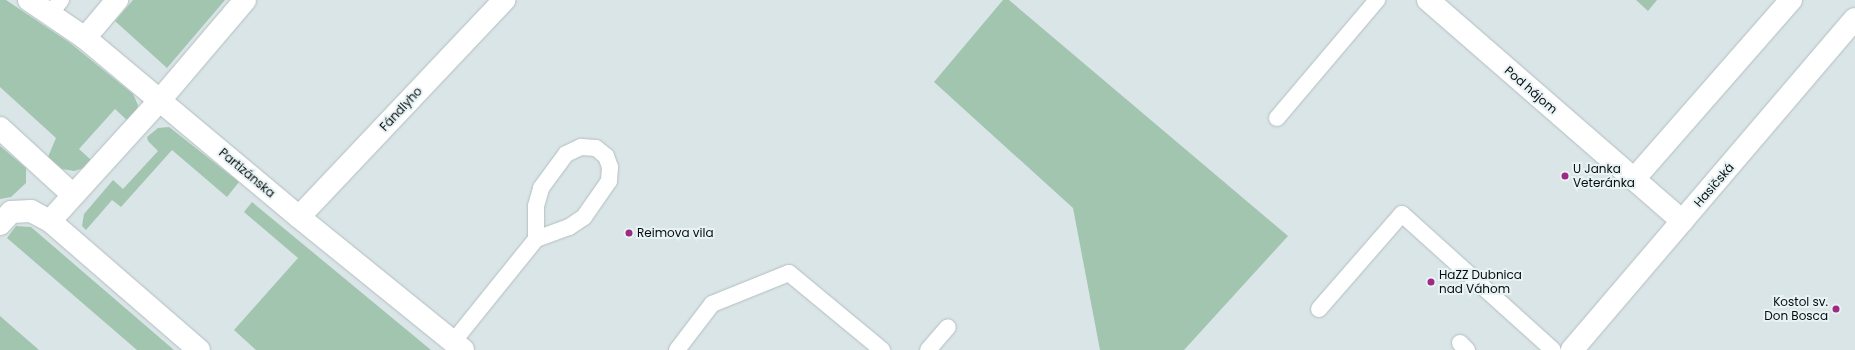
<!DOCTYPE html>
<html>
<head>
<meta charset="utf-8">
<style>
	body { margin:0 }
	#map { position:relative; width:1855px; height:350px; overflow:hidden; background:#dae5e8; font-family:Poppins,sans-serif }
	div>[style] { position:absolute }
	.green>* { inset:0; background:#a1c5ae }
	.roads { filter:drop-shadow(0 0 1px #b3bec0) drop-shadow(0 0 1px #b3bec0) }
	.service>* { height:16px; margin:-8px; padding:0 8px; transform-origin:8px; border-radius:8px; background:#fff }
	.minor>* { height:22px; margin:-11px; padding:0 11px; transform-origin:11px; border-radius:11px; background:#fff }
	.dots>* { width:11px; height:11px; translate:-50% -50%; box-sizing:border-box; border:2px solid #e7f3f5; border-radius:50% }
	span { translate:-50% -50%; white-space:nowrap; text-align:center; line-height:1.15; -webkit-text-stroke:4px #e7f3f5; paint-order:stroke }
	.street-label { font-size:12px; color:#090c0d }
	.poi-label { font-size:12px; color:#090c0d }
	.left { translate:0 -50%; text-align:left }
	.right { translate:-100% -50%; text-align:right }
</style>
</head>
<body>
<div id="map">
	<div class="green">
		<div style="clip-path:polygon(0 0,6px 0,70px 43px,133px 94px,138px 105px,137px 113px,130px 123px,115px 109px,79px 149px,91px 160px,84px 168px,74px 171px,62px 169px,48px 157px,56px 138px,0 87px)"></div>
		<div style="clip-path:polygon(133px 0,225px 0,167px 68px,115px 21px)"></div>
		<div style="clip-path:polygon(1003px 0,1009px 0,1288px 236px,1184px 350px,1100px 350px,1073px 208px,934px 82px)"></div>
		<div style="clip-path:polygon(1636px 0,1657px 0,1648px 11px)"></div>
		<div style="clip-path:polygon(169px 127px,239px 182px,227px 197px,172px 150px,121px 207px,112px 200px,86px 230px,82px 226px,84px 214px,113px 180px,123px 189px,158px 151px,148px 141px,147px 137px,158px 128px)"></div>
		<div style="clip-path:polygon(0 146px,26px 168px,26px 183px,11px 197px,0 199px)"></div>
		<div style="clip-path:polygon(252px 202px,431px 350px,256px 350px,234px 330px,298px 258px,244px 212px)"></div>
		<div style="clip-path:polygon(16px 226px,31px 227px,174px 350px,137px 350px,7px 238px)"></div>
		<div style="clip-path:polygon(0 316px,39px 350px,0 350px)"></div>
	</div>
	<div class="roads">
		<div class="service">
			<div style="left:50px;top:14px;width:18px;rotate:-52deg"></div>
			<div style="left:1277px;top:118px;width:155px;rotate:-49.7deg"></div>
			<div style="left:581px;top:147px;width:15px;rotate:4deg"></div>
			<div style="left:596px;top:148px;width:13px;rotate:39deg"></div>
			<div style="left:606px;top:156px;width:12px;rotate:70deg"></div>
			<div style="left:610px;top:167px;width:14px;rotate:94deg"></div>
			<div style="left:609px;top:181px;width:44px;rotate:124.8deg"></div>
			<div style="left:584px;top:217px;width:18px;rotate:146deg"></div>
			<div style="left:569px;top:227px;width:35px;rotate:160deg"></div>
			<div style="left:536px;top:239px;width:33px;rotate:-90deg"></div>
			<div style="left:536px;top:206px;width:19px;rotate:-74deg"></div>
			<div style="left:541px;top:188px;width:42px;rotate:-53.7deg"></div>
			<div style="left:566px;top:154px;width:17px;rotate:-25deg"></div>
			<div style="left:1319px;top:309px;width:126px;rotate:-48.9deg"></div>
			<div style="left:1402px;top:214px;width:203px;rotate:42deg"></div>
			<div style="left:453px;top:342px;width:132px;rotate:-51.1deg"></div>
			<div style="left:1460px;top:343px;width:10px;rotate:45deg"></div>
			<div style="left:677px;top:350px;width:58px;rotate:-52.7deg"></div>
			<div style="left:712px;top:304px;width:83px;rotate:-21.9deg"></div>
			<div style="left:789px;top:273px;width:121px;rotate:39.6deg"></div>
			<div style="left:928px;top:350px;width:30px;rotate:-49deg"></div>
		</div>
		<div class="minor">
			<div style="left:29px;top:0;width:68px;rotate:34.2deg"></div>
			<div style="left:85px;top:38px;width:279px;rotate:39.9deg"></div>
			<div style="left:299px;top:217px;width:211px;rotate:39deg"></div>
			<div style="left:1428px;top:0;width:337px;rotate:41deg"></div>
			<div style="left:85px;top:38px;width:50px;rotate:-49.9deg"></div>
			<div style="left:0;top:128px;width:99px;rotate:42.5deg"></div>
			<div style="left:1635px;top:178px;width:237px;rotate:-48.8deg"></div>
			<div style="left:299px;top:217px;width:299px;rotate:-46.6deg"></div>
			<div style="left:50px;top:221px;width:197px;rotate:40.9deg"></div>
			<div style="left:0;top:224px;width:16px;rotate:-47deg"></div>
			<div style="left:11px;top:212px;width:20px;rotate:-3deg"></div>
			<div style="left:31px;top:211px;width:21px;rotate:28deg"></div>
			<div style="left:50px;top:221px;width:164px;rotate:-47.7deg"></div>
			<div style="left:160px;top:100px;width:131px;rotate:-49.6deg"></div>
			<div style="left:1572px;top:350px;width:435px;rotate:-49.5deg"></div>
		</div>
	</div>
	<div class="dots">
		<div style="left:1565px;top:176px;background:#a02a83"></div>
		<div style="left:629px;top:233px;background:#a02a83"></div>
		<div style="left:1431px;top:282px;background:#a02a83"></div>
		<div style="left:1836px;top:309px;background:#a02a83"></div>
	</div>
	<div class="street-label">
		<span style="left:1531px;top:90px;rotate:41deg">Pod hájom</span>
		<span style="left:401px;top:109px;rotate:-47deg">Fándlyho</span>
		<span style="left:247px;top:173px;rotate:40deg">Partizánska</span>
		<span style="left:1714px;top:185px;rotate:-49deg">Hasičská</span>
	</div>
	<div class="poi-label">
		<span class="left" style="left:1573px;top:176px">U Janka<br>Veteránka</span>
		<span class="left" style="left:637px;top:233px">Reimova vila</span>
		<span class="left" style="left:1439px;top:282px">HaZZ Dubnica<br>nad Váhom</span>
		<span class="right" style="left:1828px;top:309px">Kostol sv.<br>Don Bosca</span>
	</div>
</div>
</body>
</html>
